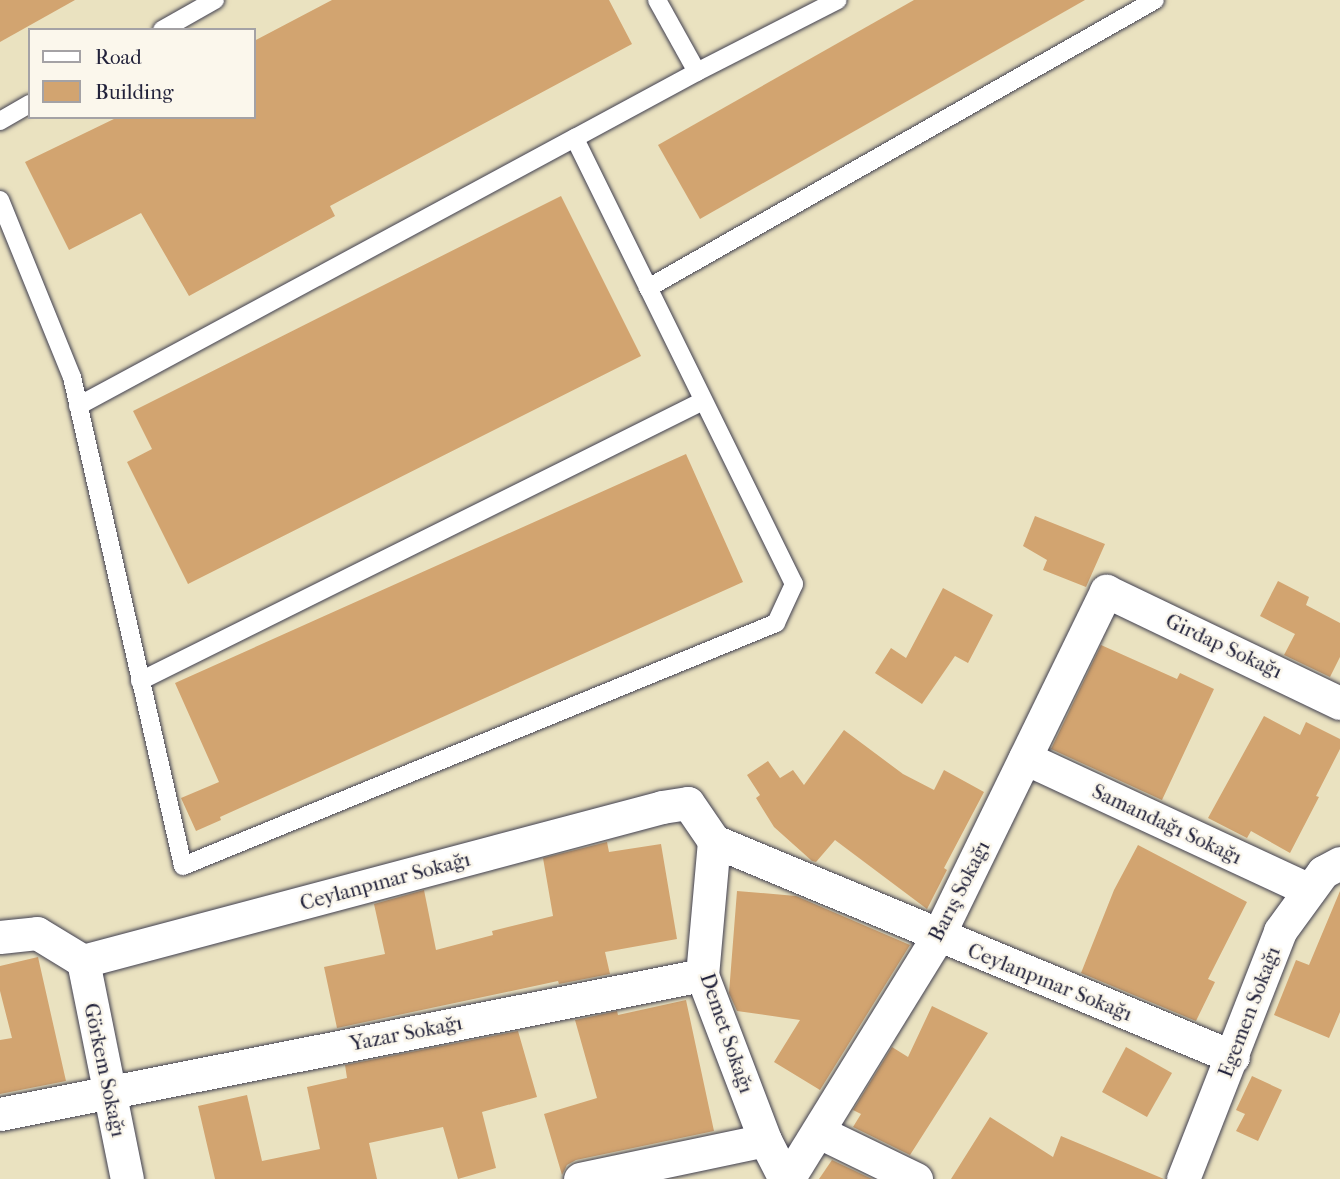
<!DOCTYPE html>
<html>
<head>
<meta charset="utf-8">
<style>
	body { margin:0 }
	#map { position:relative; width:1340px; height:1179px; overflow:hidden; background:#eae2c0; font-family:"IM FELL French Canon",serif }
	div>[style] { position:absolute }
	.building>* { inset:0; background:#d2a470 }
	.roads { filter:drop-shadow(0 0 2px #403f4f) drop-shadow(0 0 2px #403f4f) }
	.lane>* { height:18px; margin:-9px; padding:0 9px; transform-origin:9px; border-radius:9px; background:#fff }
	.street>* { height:33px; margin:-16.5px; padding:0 16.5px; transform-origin:16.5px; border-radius:16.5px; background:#fff }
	span { translate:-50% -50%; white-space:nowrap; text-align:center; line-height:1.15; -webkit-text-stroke:5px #fbf7ec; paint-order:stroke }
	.street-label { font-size:21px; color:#22223b }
	.legend { position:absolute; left:28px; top:28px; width:228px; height:91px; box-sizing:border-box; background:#fbf7ec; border:2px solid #a4a2a5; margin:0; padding:9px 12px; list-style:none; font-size:21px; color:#22223b }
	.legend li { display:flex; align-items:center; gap:14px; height:35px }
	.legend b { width:35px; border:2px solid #a4a2a5 }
</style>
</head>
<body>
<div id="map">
	<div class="building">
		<div style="clip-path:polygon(0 0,75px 0,0 42px)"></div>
		<div style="clip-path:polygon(332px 0,609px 0,632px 44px,330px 206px,335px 216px,189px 296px,141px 213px,69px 250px,25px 162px,118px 117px,254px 117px,254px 41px)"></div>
		<div style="clip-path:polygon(914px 0,1085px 0,700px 219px,658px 145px)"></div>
		<div style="clip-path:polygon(561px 196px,641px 356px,188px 584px,127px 462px,152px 449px,133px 411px)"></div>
		<div style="clip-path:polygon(686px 454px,743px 582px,220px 817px,221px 820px,196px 831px,181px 798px,219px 782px,175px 683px)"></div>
		<div style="clip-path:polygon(1035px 516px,1105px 544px,1086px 587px,1043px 570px,1047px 560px,1023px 546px)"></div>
		<div style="clip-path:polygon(1278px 581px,1309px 597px,1306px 605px,1340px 623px,1340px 657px,1330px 677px,1284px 655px,1295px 634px,1260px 616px)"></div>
		<div style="clip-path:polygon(943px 588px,993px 615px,968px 663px,955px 656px,922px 704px,875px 673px,891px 648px,906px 658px)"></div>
		<div style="clip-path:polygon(1101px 645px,1177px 679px,1180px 673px,1214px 689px,1162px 800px,1051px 749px)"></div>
		<div style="clip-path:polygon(1264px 716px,1300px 735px,1306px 722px,1340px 739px,1340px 749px,1316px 796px,1319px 797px,1290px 853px,1251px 831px,1247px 838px,1208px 818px)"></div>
		<div style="clip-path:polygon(844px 730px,903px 774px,934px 790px,944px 770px,984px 792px,944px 868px,947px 870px,927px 909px,835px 840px,816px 862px,812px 861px,774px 827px,756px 798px,760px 795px,747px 775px,768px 761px,780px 778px,793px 770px,804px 785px)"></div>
		<div style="clip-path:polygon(607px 842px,609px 852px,661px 844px,677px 939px,605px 952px,610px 974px,559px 984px,558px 981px,337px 1028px,324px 967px,385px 954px,374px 904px,424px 890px,436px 950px,493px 935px,492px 931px,553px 916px,543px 858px)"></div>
		<div style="clip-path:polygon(1138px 845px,1247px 902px,1208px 979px,1215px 982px,1196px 1021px,1081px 973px,1114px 890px)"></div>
		<div style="clip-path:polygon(737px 891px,796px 896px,910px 945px,820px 1090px,774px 1062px,800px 1020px,737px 1011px,729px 993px)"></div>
		<div style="clip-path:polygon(1340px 891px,1340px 1012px,1329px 1038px,1274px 1015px,1296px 960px,1309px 965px)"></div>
		<div style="clip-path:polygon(38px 957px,66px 1081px,0 1094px,0 1040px,12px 1038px,0 991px,0 966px)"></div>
		<div style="clip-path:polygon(686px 1000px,714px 1131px,576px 1160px,567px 1165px,562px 1175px,544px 1114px,597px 1098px,575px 1020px,617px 1011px,618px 1015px)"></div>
		<div style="clip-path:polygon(932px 1006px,988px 1033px,910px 1155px,853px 1127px,861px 1114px,853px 1110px,892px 1047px,908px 1057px)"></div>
		<div style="clip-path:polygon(518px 1031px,537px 1097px,482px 1112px,496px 1168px,458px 1179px,443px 1127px,369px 1143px,377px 1179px,215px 1179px,198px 1106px,247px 1095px,262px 1161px,320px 1149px,307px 1087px,347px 1078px,345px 1065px)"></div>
		<div style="clip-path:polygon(1126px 1047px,1172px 1073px,1147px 1117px,1102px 1092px)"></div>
		<div style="clip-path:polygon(1252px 1076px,1282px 1090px,1258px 1141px,1236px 1131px,1245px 1114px,1236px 1110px)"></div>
		<div style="clip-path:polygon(990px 1117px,1053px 1157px,1061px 1136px,1164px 1179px,951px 1179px)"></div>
		<div style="clip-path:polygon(832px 1160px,872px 1179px,819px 1179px)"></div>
	</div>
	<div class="roads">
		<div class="lane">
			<div style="left:657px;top:0;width:82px;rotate:60.9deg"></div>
			<div style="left:162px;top:30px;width:61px;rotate:-29.5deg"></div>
			<div style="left:0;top:121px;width:34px;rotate:-30deg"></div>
			<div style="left:0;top:200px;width:191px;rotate:67.9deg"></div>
			<div style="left:72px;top:377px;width:501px;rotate:77.21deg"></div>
			<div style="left:183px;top:866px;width:641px;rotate:-22.28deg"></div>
			<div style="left:776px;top:623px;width:43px;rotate:-65.2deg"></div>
			<div style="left:794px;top:584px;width:497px;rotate:-116.2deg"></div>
			<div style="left:648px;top:288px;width:583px;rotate:-29.6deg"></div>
			<div style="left:78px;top:406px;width:703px;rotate:-28.35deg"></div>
			<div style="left:697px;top:72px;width:158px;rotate:-27.1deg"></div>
			<div style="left:140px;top:681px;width:629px;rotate:-26.44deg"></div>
		</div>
		<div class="street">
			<div style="left:1025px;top:758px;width:313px;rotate:24.9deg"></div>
			<div style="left:714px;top:841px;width:562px;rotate:22.6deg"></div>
			<div style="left:0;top:937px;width:37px;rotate:-6deg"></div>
			<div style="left:37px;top:933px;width:54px;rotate:31.3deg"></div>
			<div style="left:83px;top:961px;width:599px;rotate:-14.89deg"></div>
			<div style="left:662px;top:807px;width:26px;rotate:-9deg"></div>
			<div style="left:688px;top:803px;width:46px;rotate:55.6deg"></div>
			<div style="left:714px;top:841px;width:135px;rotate:95.1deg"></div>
			<div style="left:702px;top:975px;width:177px;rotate:69.1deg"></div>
			<div style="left:765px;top:1140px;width:44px;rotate:62.9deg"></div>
			<div style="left:83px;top:961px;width:222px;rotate:78.6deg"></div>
			<div style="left:0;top:1114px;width:716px;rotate:-11.2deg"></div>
			<div style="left:819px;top:1132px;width:108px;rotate:25.9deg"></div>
			<div style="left:580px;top:1179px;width:189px;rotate:-11.9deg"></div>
			<div style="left:788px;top:1179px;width:286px;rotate:-58.3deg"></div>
			<div style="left:938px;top:936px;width:384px;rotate:-64deg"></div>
			<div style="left:1106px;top:591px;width:259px;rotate:25.6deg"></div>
			<div style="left:1183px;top:1179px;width:266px;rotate:-68.6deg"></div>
			<div style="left:1280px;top:931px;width:73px;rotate:-53.9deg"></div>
			<div style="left:1323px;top:872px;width:19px;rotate:-28deg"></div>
		</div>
	</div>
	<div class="street-label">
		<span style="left:1224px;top:646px;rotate:25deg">Girdap Sokağı</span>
		<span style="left:1167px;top:824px;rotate:25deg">Samandağı Sokağı</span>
		<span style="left:385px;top:881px;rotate:-15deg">Ceylanpınar Sokağı</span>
		<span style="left:959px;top:891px;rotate:-63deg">Barış Sokağı</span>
		<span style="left:1050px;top:982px;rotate:22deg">Ceylanpınar Sokağı</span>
		<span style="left:1249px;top:1012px;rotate:-69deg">Egemen Sokağı</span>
		<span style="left:406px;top:1033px;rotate:-11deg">Yazar Sokağı</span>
		<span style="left:727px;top:1033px;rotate:71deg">Demet Sokağı</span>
		<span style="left:105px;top:1070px;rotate:78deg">Görkem Sokağı</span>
	</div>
	<ul class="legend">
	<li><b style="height:9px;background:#fff"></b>Road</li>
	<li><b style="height:19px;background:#d2a470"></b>Building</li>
	</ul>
</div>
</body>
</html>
